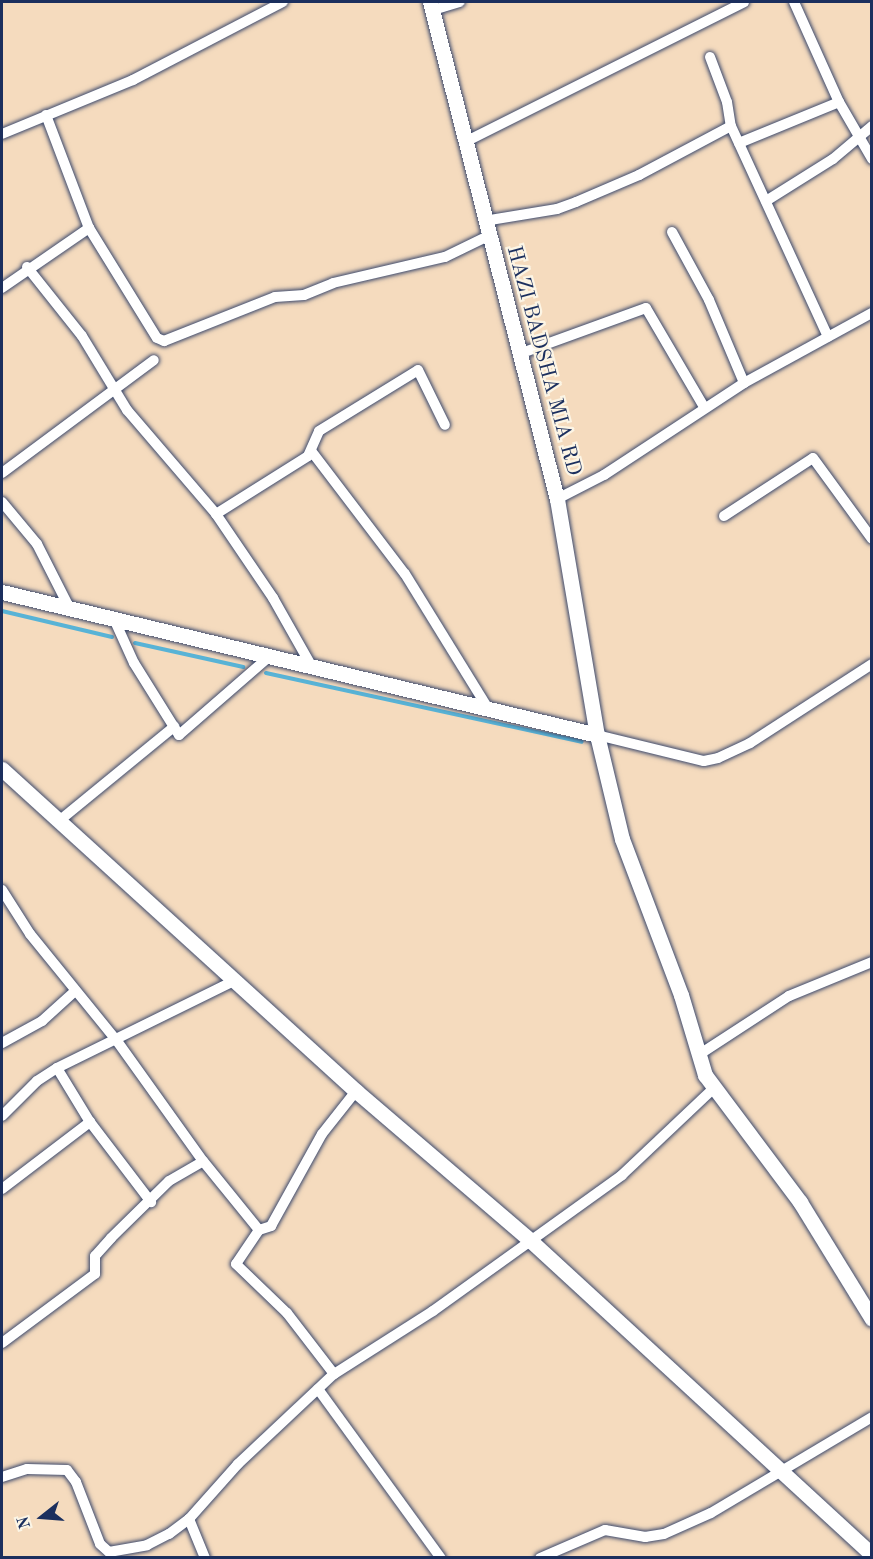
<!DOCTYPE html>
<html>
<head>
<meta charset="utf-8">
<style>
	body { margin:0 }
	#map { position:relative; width:873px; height:1559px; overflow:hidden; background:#f5dbbe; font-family:"Old Standard TT",serif }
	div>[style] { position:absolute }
	.stream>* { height:4px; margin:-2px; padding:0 2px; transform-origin:2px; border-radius:2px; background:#58b3d6 }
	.roads { filter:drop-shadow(0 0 2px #3c496c) drop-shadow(0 0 2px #3c496c) }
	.street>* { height:10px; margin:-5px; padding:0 5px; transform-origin:5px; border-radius:5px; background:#fff }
	.secondary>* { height:15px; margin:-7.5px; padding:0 7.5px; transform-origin:7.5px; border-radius:7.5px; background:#fff }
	span { translate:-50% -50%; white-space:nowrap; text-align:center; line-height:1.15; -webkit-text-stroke:4.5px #fcf5e5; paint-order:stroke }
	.street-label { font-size:21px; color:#1b2f5e }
	.frame { position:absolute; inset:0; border:3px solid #1b2f5e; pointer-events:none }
	.north { position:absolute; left:12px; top:1487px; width:60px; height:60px; -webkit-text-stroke:4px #fcf5e5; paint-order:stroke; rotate:253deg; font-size:16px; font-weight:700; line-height:24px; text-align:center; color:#1b2f5e }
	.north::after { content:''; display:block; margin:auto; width:21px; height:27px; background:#1b2f5e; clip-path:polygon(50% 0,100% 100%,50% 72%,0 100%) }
</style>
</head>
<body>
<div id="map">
	<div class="stream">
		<div style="left:2px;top:611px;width:113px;rotate:13.3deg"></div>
		<div style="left:135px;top:643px;width:111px;rotate:12.5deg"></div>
		<div style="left:266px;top:673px;width:323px;rotate:12.3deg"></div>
	</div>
	<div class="roads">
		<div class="street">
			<div style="left:794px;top:2px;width:110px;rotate:65.8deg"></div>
			<div style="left:839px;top:102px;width:66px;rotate:59.9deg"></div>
			<div style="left:433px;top:10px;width:28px;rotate:-17deg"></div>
			<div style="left:710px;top:57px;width:48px;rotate:69.3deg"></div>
			<div style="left:727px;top:102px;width:24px;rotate:81deg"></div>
			<div style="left:731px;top:126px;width:232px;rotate:65.3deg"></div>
			<div style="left:46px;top:115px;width:121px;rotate:69.2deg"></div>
			<div style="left:89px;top:228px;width:129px;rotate:58.3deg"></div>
			<div style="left:157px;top:338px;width:8px;rotate:23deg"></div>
			<div style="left:164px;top:341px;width:119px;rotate:-21.6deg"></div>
			<div style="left:275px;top:297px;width:29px;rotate:-4deg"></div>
			<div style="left:304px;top:295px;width:31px;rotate:-22deg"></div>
			<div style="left:333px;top:283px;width:115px;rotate:-13.1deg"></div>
			<div style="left:445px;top:257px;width:48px;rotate:-26deg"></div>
			<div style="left:2px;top:134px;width:142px;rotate:-22.4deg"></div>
			<div style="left:133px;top:80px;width:169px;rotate:-27.5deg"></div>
			<div style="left:465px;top:142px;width:312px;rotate:-26.6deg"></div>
			<div style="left:739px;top:143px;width:108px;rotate:-22.3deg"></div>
			<div style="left:766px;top:201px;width:79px;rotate:-32.1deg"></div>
			<div style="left:833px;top:159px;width:51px;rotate:-40.2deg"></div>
			<div style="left:484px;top:221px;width:74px;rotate:-9.3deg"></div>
			<div style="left:557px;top:209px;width:20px;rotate:-20deg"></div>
			<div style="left:576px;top:202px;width:69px;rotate:-23.2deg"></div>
			<div style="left:639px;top:175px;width:104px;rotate:-28deg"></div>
			<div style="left:672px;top:232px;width:77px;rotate:61.4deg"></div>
			<div style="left:709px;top:300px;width:90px;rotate:67.1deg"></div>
			<div style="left:27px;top:267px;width:88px;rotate:51.4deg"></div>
			<div style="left:82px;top:336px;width:87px;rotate:58.7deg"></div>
			<div style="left:127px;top:410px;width:137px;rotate:49.4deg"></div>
			<div style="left:216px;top:514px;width:102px;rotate:55.8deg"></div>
			<div style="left:273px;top:598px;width:79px;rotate:60.5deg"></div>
			<div style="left:2px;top:288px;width:106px;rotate:-34.6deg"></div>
			<div style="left:519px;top:354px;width:135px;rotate:-19.9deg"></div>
			<div style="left:646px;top:308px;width:115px;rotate:59.6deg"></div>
			<div style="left:312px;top:452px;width:153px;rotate:52.7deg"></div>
			<div style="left:405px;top:574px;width:160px;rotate:58.3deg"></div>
			<div style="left:2px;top:473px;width:189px;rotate:-36.6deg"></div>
			<div style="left:557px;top:499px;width:53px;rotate:-27.1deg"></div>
			<div style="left:604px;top:475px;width:168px;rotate:-33.3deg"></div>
			<div style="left:744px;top:383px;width:146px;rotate:-28.7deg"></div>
			<div style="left:2px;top:502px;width:55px;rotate:50.2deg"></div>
			<div style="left:37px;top:544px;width:71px;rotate:63.1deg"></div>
			<div style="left:216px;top:514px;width:109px;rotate:-32.2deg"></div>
			<div style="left:308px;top:456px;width:27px;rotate:-66deg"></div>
			<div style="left:319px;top:431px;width:116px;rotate:-31.6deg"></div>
			<div style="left:418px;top:370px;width:61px;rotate:63.9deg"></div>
			<div style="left:724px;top:516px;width:106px;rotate:-33.1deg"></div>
			<div style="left:813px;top:458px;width:100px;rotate:53.9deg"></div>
			<div style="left:114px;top:619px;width:48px;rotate:65.6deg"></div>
			<div style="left:134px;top:663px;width:85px;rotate:58deg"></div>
			<div style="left:179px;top:735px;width:122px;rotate:-41deg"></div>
			<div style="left:597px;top:735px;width:110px;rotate:13.7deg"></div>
			<div style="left:704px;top:761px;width:14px;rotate:-12deg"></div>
			<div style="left:718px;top:758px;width:35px;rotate:-25deg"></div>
			<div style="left:750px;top:743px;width:145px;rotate:-32.9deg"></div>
			<div style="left:59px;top:821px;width:149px;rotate:-39.3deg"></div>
			<div style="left:2px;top:890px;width:52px;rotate:57.5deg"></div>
			<div style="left:30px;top:934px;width:138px;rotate:50.9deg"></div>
			<div style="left:117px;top:1041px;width:148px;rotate:54.4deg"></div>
			<div style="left:203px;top:1161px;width:89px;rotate:50.9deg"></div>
			<div style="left:259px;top:1230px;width:41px;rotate:124.1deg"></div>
			<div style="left:236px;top:1264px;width:71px;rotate:43.9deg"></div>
			<div style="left:287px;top:1313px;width:77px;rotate:52.4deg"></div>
			<div style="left:2px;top:1043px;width:46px;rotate:-28.8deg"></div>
			<div style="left:42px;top:1021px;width:43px;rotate:-42.2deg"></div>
			<div style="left:700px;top:1054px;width:106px;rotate:-33.1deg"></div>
			<div style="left:789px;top:996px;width:90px;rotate:-22.3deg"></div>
			<div style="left:57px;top:1068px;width:63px;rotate:58.6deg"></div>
			<div style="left:90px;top:1122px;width:101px;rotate:52.7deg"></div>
			<div style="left:2px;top:1116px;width:49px;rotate:-45deg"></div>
			<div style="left:37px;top:1081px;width:24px;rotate:-33deg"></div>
			<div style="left:57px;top:1068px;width:197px;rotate:-26.2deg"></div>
			<div style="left:2px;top:1189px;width:111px;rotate:-37.3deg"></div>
			<div style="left:259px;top:1230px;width:13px;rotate:-18deg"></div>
			<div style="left:271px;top:1226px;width:105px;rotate:-61deg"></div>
			<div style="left:322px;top:1134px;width:55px;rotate:-51.7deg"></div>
			<div style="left:2px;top:1343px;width:116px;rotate:-36.6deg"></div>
			<div style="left:95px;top:1274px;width:18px;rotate:-90deg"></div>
			<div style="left:95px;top:1256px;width:24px;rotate:-48deg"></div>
			<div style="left:111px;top:1238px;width:81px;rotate:-44.5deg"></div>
			<div style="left:169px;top:1181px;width:39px;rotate:-30deg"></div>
			<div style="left:318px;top:1389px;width:209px;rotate:54deg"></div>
			<div style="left:2px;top:1477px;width:26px;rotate:-18deg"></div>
			<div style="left:27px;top:1469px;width:40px;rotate:1.4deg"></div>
			<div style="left:67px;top:1470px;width:15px;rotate:53deg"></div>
			<div style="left:76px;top:1482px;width:66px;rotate:68.8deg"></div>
			<div style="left:100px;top:1544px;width:12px;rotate:42deg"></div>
			<div style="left:109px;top:1552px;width:39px;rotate:-10deg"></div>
			<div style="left:147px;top:1545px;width:25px;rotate:-27deg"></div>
			<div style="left:169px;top:1534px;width:25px;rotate:-37deg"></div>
			<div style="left:189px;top:1519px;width:74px;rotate:-48.3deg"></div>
			<div style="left:238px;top:1464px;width:132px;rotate:-43.2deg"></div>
			<div style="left:334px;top:1374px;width:117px;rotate:-32.5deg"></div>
			<div style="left:433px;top:1311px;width:233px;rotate:-35.7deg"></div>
			<div style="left:622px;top:1175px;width:125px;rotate:-43.4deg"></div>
			<div style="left:189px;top:1519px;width:42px;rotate:67.7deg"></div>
			<div style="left:540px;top:1558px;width:71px;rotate:-23.3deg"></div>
			<div style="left:605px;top:1530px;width:41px;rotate:9.9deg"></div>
			<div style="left:645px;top:1537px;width:19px;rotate:-9deg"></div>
			<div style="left:664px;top:1534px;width:51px;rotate:-24.1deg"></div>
			<div style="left:711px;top:1513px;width:187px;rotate:-30.8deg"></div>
		</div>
		<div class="secondary">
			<div style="left:430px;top:2px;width:513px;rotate:75.67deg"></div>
			<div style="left:557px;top:499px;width:239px;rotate:80.4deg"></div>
			<div style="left:597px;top:735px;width:107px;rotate:76.5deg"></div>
			<div style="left:622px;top:839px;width:167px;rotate:69.3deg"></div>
			<div style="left:681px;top:995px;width:84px;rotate:73.3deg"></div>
			<div style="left:705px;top:1075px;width:159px;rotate:53.2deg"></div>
			<div style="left:800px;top:1202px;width:137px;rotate:58.4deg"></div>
			<div style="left:2px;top:592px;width:612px;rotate:13.51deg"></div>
			<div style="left:2px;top:769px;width:479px;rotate:42.3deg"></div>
			<div style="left:356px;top:1091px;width:230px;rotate:40.6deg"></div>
			<div style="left:531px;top:1241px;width:464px;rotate:42.6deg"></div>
		</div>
	</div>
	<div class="street-label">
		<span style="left:543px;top:361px;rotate:75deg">HAZI BADSHA MIA RD</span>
	</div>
	<div class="frame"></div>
	<div class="north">N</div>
</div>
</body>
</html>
